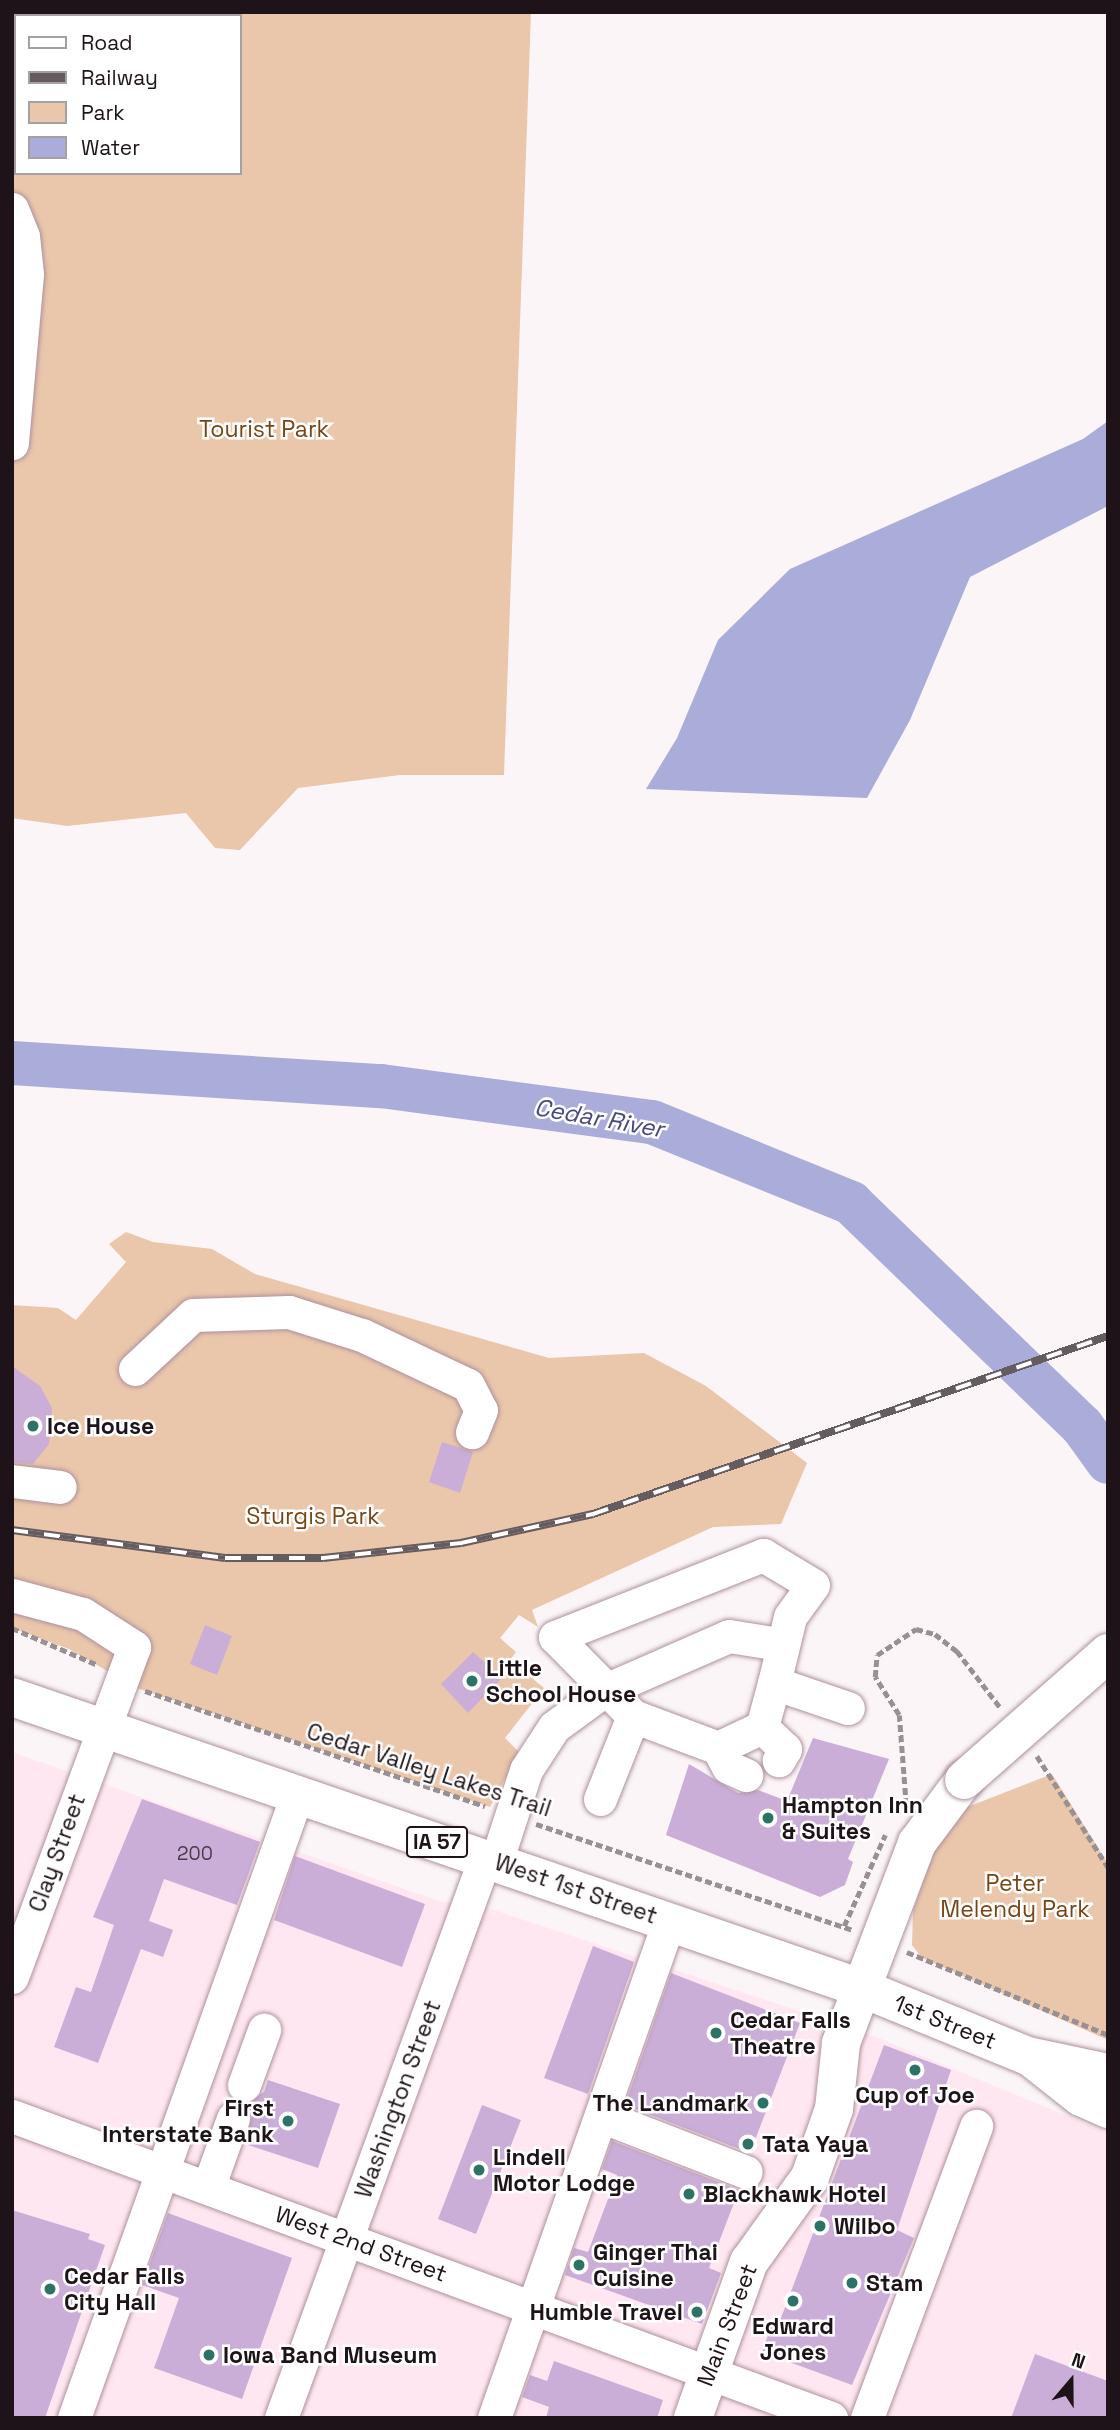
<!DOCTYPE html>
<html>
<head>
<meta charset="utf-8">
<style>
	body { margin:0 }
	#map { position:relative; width:1120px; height:2430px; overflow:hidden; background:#fbf5f7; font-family:"Space Grotesk",sans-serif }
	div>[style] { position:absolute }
	.built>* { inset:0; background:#ffe7f1 }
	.green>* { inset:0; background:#eac6ab }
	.water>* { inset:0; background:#aaacda }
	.river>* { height:44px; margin:-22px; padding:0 22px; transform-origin:22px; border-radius:22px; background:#aaacda }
	.building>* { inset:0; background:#cbaed7 }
	.path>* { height:4.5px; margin-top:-2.25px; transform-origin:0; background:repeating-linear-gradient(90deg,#999094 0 7px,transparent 0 10.5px) }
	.roads { filter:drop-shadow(0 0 2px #ae919d) drop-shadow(0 0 2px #ae919d) }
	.minor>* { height:33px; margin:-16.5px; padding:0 16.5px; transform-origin:16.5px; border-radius:16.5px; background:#fff }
	.major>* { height:38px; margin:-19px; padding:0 19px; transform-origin:19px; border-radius:19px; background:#fff }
	.rail>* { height:8px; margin-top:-4px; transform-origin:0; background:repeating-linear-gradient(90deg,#fff 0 16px,#655c60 0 32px); box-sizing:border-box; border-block:2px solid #655c60 }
	.bridges { filter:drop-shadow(0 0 2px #ae919d) drop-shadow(0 0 2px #ae919d) }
	.major-bridge>* { height:38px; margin:-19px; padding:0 19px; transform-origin:19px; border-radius:19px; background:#fff }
	.dots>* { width:19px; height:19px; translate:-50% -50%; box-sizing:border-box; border:4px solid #fff; border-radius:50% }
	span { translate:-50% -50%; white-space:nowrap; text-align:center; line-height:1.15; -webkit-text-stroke:5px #fff; paint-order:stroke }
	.number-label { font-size:19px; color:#493a48 }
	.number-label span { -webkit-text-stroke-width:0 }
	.shield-label span { padding:2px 5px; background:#fff; border:2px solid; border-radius:5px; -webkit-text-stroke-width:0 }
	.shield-label { font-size:21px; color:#1e1318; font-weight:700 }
	.park-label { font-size:23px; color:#794411 }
	.poi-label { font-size:23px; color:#1e1318; font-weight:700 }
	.left { translate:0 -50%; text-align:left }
	.right { translate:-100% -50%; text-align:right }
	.street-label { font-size:23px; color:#1e1318 }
	.water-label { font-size:24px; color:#494883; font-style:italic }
	.frame { position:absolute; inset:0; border:14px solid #1e1318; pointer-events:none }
	.legend { position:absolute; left:14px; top:14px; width:228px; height:161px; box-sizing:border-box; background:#fff; border:2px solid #a5a1a3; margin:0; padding:9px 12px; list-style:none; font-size:21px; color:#1e1318 }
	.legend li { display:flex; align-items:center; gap:14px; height:35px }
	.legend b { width:35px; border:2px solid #a5a1a3 }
	.north { position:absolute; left:1036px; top:2346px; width:70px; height:70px; -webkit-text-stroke:5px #fff; paint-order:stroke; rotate:20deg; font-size:19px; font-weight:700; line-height:28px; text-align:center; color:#1e1318 }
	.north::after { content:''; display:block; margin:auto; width:24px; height:32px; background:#1e1318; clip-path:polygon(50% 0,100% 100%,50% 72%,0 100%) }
</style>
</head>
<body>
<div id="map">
	<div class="built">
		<div style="clip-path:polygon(12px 1752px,439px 1901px,494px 1910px,874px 2036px,1108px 2133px,1108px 2418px,12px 2418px)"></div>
	</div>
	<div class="green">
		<div style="clip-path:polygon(evenodd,12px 12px,531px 12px,504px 775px,400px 775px,298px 788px,240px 850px,215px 848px,186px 813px,67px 826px,12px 818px,12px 12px,16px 16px,240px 16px,240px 173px,16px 173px,16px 16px)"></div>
		<div style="clip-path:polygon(126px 1232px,153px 1242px,212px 1249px,255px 1274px,549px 1358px,644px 1353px,706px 1386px,807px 1463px,781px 1524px,713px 1527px,532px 1610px,538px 1627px,519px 1615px,500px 1638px,516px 1652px,510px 1660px,544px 1688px,505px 1738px,519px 1752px,490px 1807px,137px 1688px,69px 1649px,12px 1628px,12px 1305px,58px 1308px,76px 1320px,126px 1262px,109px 1244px)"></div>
		<div style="clip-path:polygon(1052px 1774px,1108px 1864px,1108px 2040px,922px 1958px,912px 1945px,913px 1911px,934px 1849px,965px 1808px)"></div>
	</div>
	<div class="water">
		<div style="clip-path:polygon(1108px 421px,1108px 506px,970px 577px,910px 720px,867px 798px,646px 789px,677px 738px,718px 640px,790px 569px,1083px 439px)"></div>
	</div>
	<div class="river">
		<div style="left:12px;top:1063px;width:370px;rotate:3.6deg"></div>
		<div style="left:381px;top:1086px;width:273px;rotate:7.6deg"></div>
		<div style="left:652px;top:1122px;width:215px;rotate:22.1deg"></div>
		<div style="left:851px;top:1203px;width:321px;rotate:44deg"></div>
		<div style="left:1082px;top:1426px;width:44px;rotate:54.2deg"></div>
	</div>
	<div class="building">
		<div style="clip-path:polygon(12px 1366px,40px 1386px,52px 1408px,49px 1444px,33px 1464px,12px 1462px)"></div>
		<div style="clip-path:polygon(442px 1442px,473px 1452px,460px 1493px,429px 1482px)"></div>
		<div style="clip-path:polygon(205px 1625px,232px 1636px,217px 1675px,190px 1664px)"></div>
		<div style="clip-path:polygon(473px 1652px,502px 1678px,468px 1713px,441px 1684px)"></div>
		<div style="clip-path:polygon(813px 1738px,889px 1759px,848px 1859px,853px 1862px,845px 1885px,820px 1897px,666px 1835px,689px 1764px,738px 1793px,758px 1790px,787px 1801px)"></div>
		<div style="clip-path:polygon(142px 1799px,260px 1842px,237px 1905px,164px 1879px,149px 1921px,173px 1930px,163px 1957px,141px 1949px,98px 2063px,54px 2047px,76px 1987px,91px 1992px,114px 1925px,93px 1917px)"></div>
		<div style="clip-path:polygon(295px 1856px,425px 1904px,402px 1967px,274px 1920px)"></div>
		<div style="clip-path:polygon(593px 1946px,634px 1962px,588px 2094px,544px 2078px)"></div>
		<div style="clip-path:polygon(671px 1973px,800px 2023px,750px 2153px,625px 2105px)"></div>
		<div style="clip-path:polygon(884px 2045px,951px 2070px,897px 2230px,914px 2238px,852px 2385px,762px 2352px,772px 2324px,778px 2326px)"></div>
		<div style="clip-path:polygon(268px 2080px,340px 2104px,318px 2168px,245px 2144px,252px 2115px,245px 2104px,264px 2092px)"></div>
		<div style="clip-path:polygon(482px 2105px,521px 2120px,476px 2234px,438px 2219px)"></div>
		<div style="clip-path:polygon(612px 2141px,739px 2190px,709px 2268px,721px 2273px,702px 2324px,565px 2275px,574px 2248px,588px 2252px,617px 2175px,602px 2169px)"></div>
		<div style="clip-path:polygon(12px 2210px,90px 2234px,88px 2239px,105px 2245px,45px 2418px,12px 2418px)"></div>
		<div style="clip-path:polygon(168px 2213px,292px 2258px,242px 2399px,154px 2368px,179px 2298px,142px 2285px)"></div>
		<div style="clip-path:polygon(1035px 2354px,1108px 2381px,1108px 2418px,1011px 2418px)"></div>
		<div style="clip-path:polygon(554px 2361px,663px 2400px,657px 2418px,546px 2418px,549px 2407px,522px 2397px,530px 2375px,547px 2381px)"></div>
	</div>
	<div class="path">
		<div style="left:12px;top:1628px;width:94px;rotate:23.3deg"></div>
		<div style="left:145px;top:1691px;width:359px;rotate:18.7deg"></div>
		<div style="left:1037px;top:1756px;width:132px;rotate:57.4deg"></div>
		<div style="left:906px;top:1805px;width:90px;rotate:-94.4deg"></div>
		<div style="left:899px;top:1715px;width:45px;rotate:-122.3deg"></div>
		<div style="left:875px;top:1677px;width:22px;rotate:-85deg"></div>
		<div style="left:877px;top:1655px;width:47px;rotate:-33.7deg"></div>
		<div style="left:916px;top:1629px;width:20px;rotate:15deg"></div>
		<div style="left:935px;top:1634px;width:28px;rotate:38deg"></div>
		<div style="left:957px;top:1651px;width:71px;rotate:52.5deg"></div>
		<div style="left:536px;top:1824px;width:334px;rotate:18.5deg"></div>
		<div style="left:844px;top:1926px;width:100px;rotate:-65.7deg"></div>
		<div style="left:907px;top:1952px;width:217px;rotate:22.4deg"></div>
	</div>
	<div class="roads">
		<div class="minor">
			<div style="left:12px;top:209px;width:29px;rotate:68deg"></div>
			<div style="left:23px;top:236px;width:38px;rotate:84deg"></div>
			<div style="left:27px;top:274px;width:170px;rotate:95.1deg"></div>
			<div style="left:135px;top:1369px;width:79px;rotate:-43deg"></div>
			<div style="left:193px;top:1315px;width:96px;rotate:-1.8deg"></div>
			<div style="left:289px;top:1312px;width:77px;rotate:17.5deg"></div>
			<div style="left:362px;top:1335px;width:117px;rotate:25.3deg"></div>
			<div style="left:468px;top:1385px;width:28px;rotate:63deg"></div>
			<div style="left:481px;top:1410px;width:24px;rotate:112deg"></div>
			<div style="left:12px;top:1481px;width:48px;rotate:7.1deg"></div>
			<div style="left:12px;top:1595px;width:73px;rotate:15deg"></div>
			<div style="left:83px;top:1614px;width:61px;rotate:32.9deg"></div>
			<div style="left:134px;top:1647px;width:352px;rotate:110.3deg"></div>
			<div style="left:633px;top:1716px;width:91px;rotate:20.6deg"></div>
			<div style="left:718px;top:1748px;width:49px;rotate:-25.5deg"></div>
			<div style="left:762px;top:1727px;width:46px;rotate:-74.7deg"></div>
			<div style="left:774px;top:1683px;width:78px;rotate:18.7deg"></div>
			<div style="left:762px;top:1727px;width:32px;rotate:44deg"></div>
			<div style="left:785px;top:1749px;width:13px;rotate:119deg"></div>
			<div style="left:718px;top:1748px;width:21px;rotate:62deg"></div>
			<div style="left:728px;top:1767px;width:20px;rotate:24deg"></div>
			<div style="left:600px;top:1799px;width:89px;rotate:-68.3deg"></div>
			<div style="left:633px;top:1716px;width:111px;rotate:-134.6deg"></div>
			<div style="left:555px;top:1637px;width:224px;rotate:-21.5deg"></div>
			<div style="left:763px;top:1555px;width:58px;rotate:31deg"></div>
			<div style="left:813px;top:1585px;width:39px;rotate:126deg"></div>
			<div style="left:790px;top:1617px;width:68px;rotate:103.6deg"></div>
			<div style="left:496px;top:1862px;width:97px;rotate:-71.9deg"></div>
			<div style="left:526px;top:1770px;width:51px;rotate:-56.9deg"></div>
			<div style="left:554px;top:1727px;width:61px;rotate:-36.3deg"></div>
			<div style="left:603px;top:1691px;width:137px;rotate:-23.6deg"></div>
			<div style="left:729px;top:1636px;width:38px;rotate:9deg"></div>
			<div style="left:244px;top:2085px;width:59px;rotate:-70deg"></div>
			<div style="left:12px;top:2116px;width:873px;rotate:20.24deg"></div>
			<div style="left:601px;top:2116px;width:155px;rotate:21.1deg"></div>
			<div style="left:208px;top:2188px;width:74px;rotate:-70.3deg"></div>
			<div style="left:74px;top:2418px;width:662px;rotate:-70.31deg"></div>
			<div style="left:281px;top:2418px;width:596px;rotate:-69.98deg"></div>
			<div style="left:494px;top:2418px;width:527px;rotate:-70.6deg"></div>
			<div style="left:867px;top:2418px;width:312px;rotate:-69.5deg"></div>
		</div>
		<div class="major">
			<div style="left:12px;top:1697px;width:897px;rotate:18.92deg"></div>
			<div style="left:861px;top:1988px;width:180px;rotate:22.2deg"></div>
			<div style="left:1028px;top:2056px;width:82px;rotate:12deg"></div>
			<div style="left:1033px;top:2059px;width:61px;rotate:38.4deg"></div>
			<div style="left:1081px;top:2097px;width:30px;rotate:24deg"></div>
			<div style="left:693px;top:2418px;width:166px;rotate:-70.3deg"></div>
			<div style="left:749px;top:2262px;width:105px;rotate:-54.3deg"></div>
			<div style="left:810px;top:2177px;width:72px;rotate:-70.6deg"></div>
			<div style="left:834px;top:2109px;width:66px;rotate:-83.9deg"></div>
			<div style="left:841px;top:2043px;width:214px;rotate:-69.2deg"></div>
			<div style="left:917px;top:1843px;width:79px;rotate:-53.3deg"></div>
		</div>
	</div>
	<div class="rail">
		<div style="left:12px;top:1530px;width:215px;rotate:7.5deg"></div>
		<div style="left:225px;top:1558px;width:98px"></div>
		<div style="left:323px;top:1558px;width:139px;rotate:-6.2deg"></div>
		<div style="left:461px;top:1543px;width:135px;rotate:-12.4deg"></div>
		<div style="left:593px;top:1514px;width:545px;rotate:-19.07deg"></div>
	</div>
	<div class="bridges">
		<div class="major-bridge">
			<div style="left:964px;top:1780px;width:192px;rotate:-41.4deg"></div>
		</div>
	</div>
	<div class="dots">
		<div style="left:33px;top:1426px;background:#2d7267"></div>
		<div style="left:472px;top:1681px;background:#2d7267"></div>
		<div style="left:768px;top:1818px;background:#2d7267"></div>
		<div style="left:716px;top:2033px;background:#2d7267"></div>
		<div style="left:915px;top:2070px;background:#2d7267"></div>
		<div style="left:763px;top:2103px;background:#2d7267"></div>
		<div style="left:288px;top:2121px;background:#2d7267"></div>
		<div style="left:748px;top:2144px;background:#2d7267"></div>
		<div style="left:479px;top:2170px;background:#2d7267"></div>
		<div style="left:689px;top:2194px;background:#2d7267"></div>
		<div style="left:820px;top:2226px;background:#2d7267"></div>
		<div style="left:579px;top:2265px;background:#2d7267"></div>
		<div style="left:852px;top:2283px;background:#2d7267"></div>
		<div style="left:50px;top:2289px;background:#2d7267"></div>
		<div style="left:793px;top:2301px;background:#2d7267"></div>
		<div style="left:697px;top:2312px;background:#2d7267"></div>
		<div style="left:209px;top:2355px;background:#2d7267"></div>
	</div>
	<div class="number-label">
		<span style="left:195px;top:1854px">200</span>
	</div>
	<div class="shield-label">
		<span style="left:437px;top:1842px">IA 57</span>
	</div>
	<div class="park-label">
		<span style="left:264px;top:429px">Tourist Park</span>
		<span style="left:313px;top:1516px">Sturgis Park</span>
		<span style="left:1015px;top:1896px">Peter<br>Melendy Park</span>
	</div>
	<div class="poi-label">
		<span class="left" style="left:47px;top:1426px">Ice House</span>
		<span class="left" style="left:486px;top:1681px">Little<br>School House</span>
		<span class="left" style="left:782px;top:1818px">Hampton Inn<br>&amp; Suites</span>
		<span class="left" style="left:730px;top:2033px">Cedar Falls<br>Theatre</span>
		<span style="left:915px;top:2095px">Cup of Joe</span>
		<span class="right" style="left:749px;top:2103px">The Landmark</span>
		<span class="right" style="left:274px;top:2121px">First<br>Interstate Bank</span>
		<span class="left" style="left:762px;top:2144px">Tata Yaya</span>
		<span class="left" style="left:493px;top:2170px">Lindell<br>Motor Lodge</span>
		<span class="left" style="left:703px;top:2194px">Blackhawk Hotel</span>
		<span class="left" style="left:834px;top:2226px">Wilbo</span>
		<span class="left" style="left:593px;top:2265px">Ginger Thai<br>Cuisine</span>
		<span class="left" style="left:64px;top:2289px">Cedar Falls<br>City Hall</span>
		<span class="left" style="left:866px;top:2283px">Stam</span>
		<span class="right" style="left:683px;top:2312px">Humble Travel</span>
		<span style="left:793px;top:2339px">Edward<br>Jones</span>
		<span class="left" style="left:223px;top:2355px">Iowa Band Museum</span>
	</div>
	<div class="street-label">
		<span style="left:429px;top:1770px;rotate:18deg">Cedar Valley Lakes Trail</span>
		<span style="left:57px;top:1853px;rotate:-70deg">Clay Street</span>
		<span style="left:576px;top:1889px;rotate:19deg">West 1st Street</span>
		<span style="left:945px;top:2022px;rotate:22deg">1st Street</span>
		<span style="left:398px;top:2099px;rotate:-70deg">Washington Street</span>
		<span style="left:361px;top:2244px;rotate:20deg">West 2nd Street</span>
		<span style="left:727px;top:2325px;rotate:-69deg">Main Street</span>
	</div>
	<div class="water-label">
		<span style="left:599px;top:1118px;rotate:10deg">Cedar River</span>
	</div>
	<div class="frame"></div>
	<ul class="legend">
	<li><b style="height:9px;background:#fff"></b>Road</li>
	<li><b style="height:9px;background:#655c60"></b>Railway</li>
	<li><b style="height:19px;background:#eac6ab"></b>Park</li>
	<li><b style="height:19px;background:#aaacda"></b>Water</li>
	</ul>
	<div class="north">N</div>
</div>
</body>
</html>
